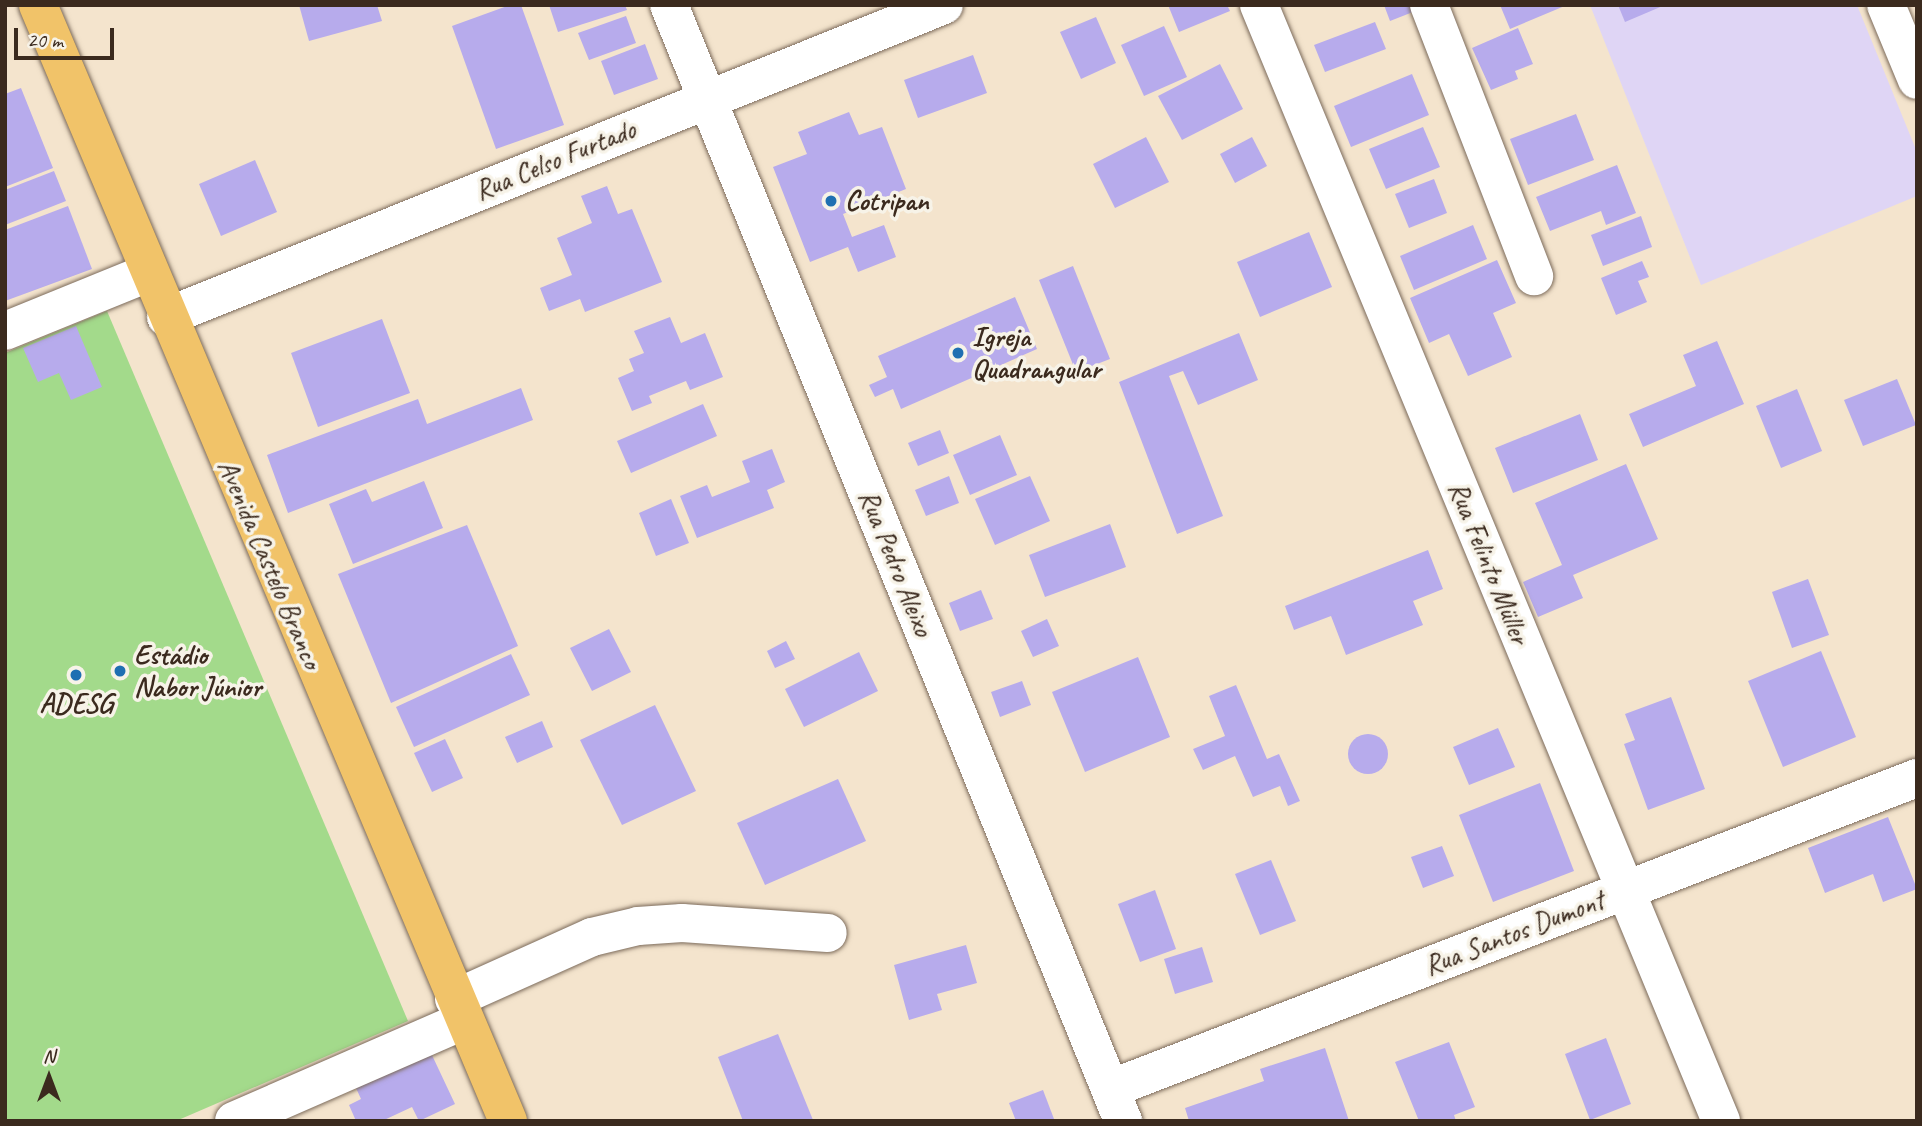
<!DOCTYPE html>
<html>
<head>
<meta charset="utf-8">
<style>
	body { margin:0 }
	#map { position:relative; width:1922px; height:1126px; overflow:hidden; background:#f4e4cd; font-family:Caveat,sans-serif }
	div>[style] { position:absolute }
	.built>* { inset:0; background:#dfd5f5 }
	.green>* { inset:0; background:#a3da8b }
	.building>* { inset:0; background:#b7abec }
	.round { border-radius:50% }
	.roads { filter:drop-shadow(0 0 2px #7c6b5b) drop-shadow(0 0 2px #7c6b5b) }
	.minor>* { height:38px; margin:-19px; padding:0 19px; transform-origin:19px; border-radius:19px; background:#fff }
	.highway>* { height:38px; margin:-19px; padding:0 19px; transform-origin:19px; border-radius:19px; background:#f1c369 }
	.dots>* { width:19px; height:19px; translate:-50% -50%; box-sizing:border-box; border:4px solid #f7f3e8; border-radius:50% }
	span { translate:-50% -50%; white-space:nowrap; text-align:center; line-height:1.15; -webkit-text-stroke:7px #f7f3e8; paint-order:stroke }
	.street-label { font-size:28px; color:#3b2a1e }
	.poi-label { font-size:28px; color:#3b2a1e; font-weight:700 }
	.left { translate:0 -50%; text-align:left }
	.frame { position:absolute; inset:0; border:7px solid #3b2a1e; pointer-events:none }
	.north { position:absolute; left:14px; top:1042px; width:70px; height:70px; -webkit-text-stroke:5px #f7f3e8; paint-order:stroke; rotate:0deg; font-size:19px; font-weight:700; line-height:28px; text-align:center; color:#3b2a1e }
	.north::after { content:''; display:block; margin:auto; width:24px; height:32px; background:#3b2a1e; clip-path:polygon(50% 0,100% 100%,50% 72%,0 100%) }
	.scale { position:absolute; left:14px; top:28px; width:100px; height:32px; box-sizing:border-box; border:4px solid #3b2a1e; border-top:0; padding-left:9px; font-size:21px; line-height:24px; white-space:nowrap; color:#3b2a1e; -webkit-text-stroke:5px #f7f3e8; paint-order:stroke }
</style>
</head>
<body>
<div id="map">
	<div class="built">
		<div style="clip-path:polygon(1590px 5px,1857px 5px,1917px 152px,1917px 196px,1701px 285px)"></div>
	</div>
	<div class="green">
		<div style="clip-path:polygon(107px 311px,408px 1021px,176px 1121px,5px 1121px,5px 353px)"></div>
	</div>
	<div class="building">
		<div style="clip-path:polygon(299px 5px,377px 5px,382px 21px,309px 41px)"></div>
		<div style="clip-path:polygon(510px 5px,521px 5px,564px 125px,496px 149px,452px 26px)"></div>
		<div style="clip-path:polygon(549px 5px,625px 5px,627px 10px,558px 32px)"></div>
		<div style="clip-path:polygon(1168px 5px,1227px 5px,1230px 11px,1179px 32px)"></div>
		<div style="clip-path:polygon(1384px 5px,1416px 5px,1418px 10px,1390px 21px)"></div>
		<div style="clip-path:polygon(1500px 5px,1567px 5px,1510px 29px)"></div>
		<div style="clip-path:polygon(1618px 5px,1665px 5px,1625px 22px)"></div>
		<div style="clip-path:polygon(626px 16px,636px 43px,589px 60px,578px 33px)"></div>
		<div style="clip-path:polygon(1096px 17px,1116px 63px,1081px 79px,1060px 32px)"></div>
		<div style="clip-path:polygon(1375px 22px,1386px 49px,1325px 72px,1314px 45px)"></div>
		<div style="clip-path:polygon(1164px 26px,1187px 77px,1144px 96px,1121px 45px)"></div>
		<div style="clip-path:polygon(1518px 28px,1533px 64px,1515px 71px,1518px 79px,1491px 90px,1472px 48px)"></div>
		<div style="clip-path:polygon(645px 44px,658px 79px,614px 95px,601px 61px)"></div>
		<div style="clip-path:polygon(973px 55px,987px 93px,918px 118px,904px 80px)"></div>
		<div style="clip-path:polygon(1220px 64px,1243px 109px,1182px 140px,1158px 96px)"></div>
		<div style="clip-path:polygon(1412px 74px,1429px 115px,1351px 147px,1334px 106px)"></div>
		<div style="clip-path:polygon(21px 88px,53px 168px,5px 187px,5px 94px)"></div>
		<div style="clip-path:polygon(849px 112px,859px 135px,882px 127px,906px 189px,843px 214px,852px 237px,884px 225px,896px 257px,858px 272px,848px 247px,810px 262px,773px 167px,807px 154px,798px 132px)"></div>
		<div style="clip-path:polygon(1576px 114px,1594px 160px,1528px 185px,1510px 139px)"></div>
		<div style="clip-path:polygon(1423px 127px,1440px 167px,1386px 189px,1369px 149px)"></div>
		<div style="clip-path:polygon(1146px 137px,1169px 182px,1115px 208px,1093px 164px)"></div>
		<div style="clip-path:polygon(1252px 137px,1267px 166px,1235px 183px,1220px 154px)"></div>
		<div style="clip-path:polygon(255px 160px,277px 212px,221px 236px,199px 184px)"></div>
		<div style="clip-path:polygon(1617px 165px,1636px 213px,1606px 225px,1601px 211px,1550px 231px,1536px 197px)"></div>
		<div style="clip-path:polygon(54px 171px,66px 201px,5px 225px,5px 190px)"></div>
		<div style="clip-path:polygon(1434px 179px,1447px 213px,1409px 228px,1395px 194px)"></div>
		<div style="clip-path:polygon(607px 186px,618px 214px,632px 209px,662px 282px,585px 312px,580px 299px,549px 311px,540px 288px,572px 275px,557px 238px,592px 223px,581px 196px)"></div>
		<div style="clip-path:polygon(68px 206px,92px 269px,5px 301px,5px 230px)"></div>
		<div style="clip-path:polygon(1641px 216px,1652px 247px,1603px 266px,1591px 235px)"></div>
		<div style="clip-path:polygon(1473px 225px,1487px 259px,1414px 290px,1400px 256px)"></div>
		<div style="clip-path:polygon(1309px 232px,1332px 287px,1260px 317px,1237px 262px)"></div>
		<div style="clip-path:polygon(1497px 260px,1516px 303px,1493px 313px,1512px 357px,1468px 376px,1449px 334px,1429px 343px,1410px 298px)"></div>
		<div style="clip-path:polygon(1642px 261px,1649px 277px,1638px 281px,1647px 302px,1616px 315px,1601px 278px)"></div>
		<div style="clip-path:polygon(1073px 266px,1110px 359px,1076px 372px,1039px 280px)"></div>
		<div style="clip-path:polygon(1015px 297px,1037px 349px,901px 409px,893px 389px,875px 397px,869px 385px,887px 377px,878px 356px)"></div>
		<div style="clip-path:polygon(670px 317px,681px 343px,705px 333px,723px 377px,690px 390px,686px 381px,649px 396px,652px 403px,632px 411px,618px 378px,634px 371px,629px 359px,644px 353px,634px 331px)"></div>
		<div style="clip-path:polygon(382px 319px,410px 393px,318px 427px,291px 353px)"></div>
		<div style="clip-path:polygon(76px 326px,102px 387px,71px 400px,59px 373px,38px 382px,23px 348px)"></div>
		<div style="clip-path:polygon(1239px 333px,1258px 380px,1198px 405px,1183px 371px,1169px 376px,1223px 516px,1177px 534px,1119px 382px)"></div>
		<div style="clip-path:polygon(1717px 341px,1744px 404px,1643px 447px,1629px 414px,1696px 386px,1683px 355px)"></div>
		<div style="clip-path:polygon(1897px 379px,1916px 425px,1863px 446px,1844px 400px)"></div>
		<div style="clip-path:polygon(521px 388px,533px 420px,288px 513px,267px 455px,418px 399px,427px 424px)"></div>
		<div style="clip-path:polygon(1797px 389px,1822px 451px,1781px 468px,1756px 406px)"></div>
		<div style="clip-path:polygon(703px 404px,717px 436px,631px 473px,617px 441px)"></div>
		<div style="clip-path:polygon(1580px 414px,1598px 460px,1513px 493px,1495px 448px)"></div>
		<div style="clip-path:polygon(940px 430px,949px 453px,918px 466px,908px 443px)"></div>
		<div style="clip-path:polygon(1000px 435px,1017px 475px,970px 495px,953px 455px)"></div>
		<div style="clip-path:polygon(772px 449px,785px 482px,767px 490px,774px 508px,697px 538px,680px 496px,707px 485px,712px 497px,750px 482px,742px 461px)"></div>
		<div style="clip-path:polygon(1626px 464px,1658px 539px,1573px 575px,1583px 598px,1538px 617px,1523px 582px,1562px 565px,1535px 503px)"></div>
		<div style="clip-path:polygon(949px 476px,959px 503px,926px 516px,915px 490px)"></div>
		<div style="clip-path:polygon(1030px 476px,1050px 521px,995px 545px,975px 499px)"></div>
		<div style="clip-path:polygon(424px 481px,443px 528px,353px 564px,329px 504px,366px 489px,372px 502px)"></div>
		<div style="clip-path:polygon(671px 499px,689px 543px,656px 556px,639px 513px)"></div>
		<div style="clip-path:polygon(1110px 524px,1126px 567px,1045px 597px,1029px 555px)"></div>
		<div style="clip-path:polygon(467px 525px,518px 646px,391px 703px,338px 574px)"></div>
		<div style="clip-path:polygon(1428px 550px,1443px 589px,1413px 601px,1423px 625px,1346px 655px,1331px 616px,1294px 630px,1285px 606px)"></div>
		<div style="clip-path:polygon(1808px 579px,1829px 635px,1792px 648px,1772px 592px)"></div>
		<div style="clip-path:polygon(981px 590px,993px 619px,960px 631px,949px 603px)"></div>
		<div style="clip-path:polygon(1047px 619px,1059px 646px,1033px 657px,1021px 631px)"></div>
		<div style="clip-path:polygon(609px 629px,631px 672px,592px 691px,570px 648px)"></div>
		<div style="clip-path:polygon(786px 641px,795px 659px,775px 668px,767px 651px)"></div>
		<div style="clip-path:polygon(1821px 651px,1856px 737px,1783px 767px,1748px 681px)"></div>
		<div style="clip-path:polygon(859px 652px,878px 691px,804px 727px,785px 689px)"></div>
		<div style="clip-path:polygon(511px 654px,530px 695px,414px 747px,396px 707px)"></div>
		<div style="clip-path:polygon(1138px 657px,1170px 737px,1085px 772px,1052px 692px)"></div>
		<div style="clip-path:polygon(1022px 681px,1031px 705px,1000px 717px,991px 692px)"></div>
		<div style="clip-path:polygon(1236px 685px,1267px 759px,1279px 754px,1300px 801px,1288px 806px,1280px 786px,1253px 797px,1235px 756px,1203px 770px,1193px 749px,1225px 736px,1209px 696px)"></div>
		<div style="clip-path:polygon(1671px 697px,1705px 789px,1648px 810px,1624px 744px,1635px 740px,1625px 714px)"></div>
		<div style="clip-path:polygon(655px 705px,696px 791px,622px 825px,580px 740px)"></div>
		<div style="clip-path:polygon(542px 721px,553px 747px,517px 763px,505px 737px)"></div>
		<div style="clip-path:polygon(1498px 728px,1515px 767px,1469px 785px,1453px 747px)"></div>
		<div class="round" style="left:1348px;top:734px;width:40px;height:40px"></div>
		<div style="clip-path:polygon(445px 739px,463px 778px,432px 792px,414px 753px)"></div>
		<div style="clip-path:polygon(838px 779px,866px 841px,765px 885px,737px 823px)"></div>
		<div style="clip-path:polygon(1540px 783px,1574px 871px,1493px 902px,1459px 815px)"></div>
		<div style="clip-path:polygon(1888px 817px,1917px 889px,1883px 902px,1873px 874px,1825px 893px,1808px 848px)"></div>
		<div style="clip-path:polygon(1442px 846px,1454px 876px,1423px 888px,1411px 857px)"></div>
		<div style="clip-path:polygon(1271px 860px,1296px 921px,1260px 935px,1235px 874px)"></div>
		<div style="clip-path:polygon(1155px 890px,1176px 949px,1140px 962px,1118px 904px)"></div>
		<div style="clip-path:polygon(966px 945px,977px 983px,937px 994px,942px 1010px,909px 1020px,894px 965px)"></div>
		<div style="clip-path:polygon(1202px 947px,1213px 982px,1175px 994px,1164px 959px)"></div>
		<div style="clip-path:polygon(778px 1034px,813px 1120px,743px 1121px,718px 1057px)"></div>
		<div style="clip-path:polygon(1606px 1038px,1631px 1104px,1590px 1120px,1565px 1054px)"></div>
		<div style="clip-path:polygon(1449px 1042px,1475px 1107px,1454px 1115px,1456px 1121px,1419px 1121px,1395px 1062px)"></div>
		<div style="clip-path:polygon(1325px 1048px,1349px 1121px,1189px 1121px,1185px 1108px,1264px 1081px,1260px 1069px)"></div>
		<div style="clip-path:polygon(431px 1053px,455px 1104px,419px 1121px,412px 1107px,382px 1121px,356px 1121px,349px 1105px,361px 1099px,356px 1088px)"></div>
		<div style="clip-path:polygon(1043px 1090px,1054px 1119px,1016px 1121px,1009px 1103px)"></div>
	</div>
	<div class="roads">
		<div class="minor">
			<div style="left:669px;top:5px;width:1205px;rotate:67.86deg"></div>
			<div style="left:1259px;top:5px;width:1208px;rotate:67.51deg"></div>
			<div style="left:1429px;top:5px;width:291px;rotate:68.8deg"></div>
			<div style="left:1886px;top:5px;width:81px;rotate:67.5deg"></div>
			<div style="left:166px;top:317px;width:838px;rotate:-21.85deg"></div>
			<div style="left:5px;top:331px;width:154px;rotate:-22.1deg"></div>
			<div style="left:454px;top:999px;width:151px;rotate:-24.2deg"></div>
			<div style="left:592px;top:937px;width:47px;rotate:-13.4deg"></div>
			<div style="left:638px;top:926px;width:44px;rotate:-3.9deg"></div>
			<div style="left:682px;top:923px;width:146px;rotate:3.9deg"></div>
			<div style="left:1110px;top:1089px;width:865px;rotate:-21.08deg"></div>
			<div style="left:234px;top:1121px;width:250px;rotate:-23.6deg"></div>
		</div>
		<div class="highway">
			<div style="left:38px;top:5px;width:1211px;rotate:67.16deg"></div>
		</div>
	</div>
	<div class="dots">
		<div style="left:831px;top:201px;background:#1f6fb2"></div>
		<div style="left:958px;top:353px;background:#1f6fb2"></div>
		<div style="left:120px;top:671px;background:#1f6fb2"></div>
		<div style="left:76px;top:675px;background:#1f6fb2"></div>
	</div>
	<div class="street-label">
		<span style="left:555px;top:160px;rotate:-22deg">Rua Celso Furtado</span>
		<span style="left:896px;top:563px;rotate:68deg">Rua Pedro Aleixo</span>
		<span style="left:1489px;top:563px;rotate:68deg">Rua Felinto Müller</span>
		<span style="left:270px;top:564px;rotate:67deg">Avenida Castelo Branco</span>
		<span style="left:1514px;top:933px;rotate:-21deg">Rua Santos Dumont</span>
	</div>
	<div class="poi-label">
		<span class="left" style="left:845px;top:201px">Cotripan</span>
		<span class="left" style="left:972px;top:353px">Igreja<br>Quadrangular</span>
		<span class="left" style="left:134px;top:671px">Estádio<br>Nabor Júnior</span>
		<span style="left:76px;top:703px">ADESG</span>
	</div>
	<div class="frame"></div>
	<div class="north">N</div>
	<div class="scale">20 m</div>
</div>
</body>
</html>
